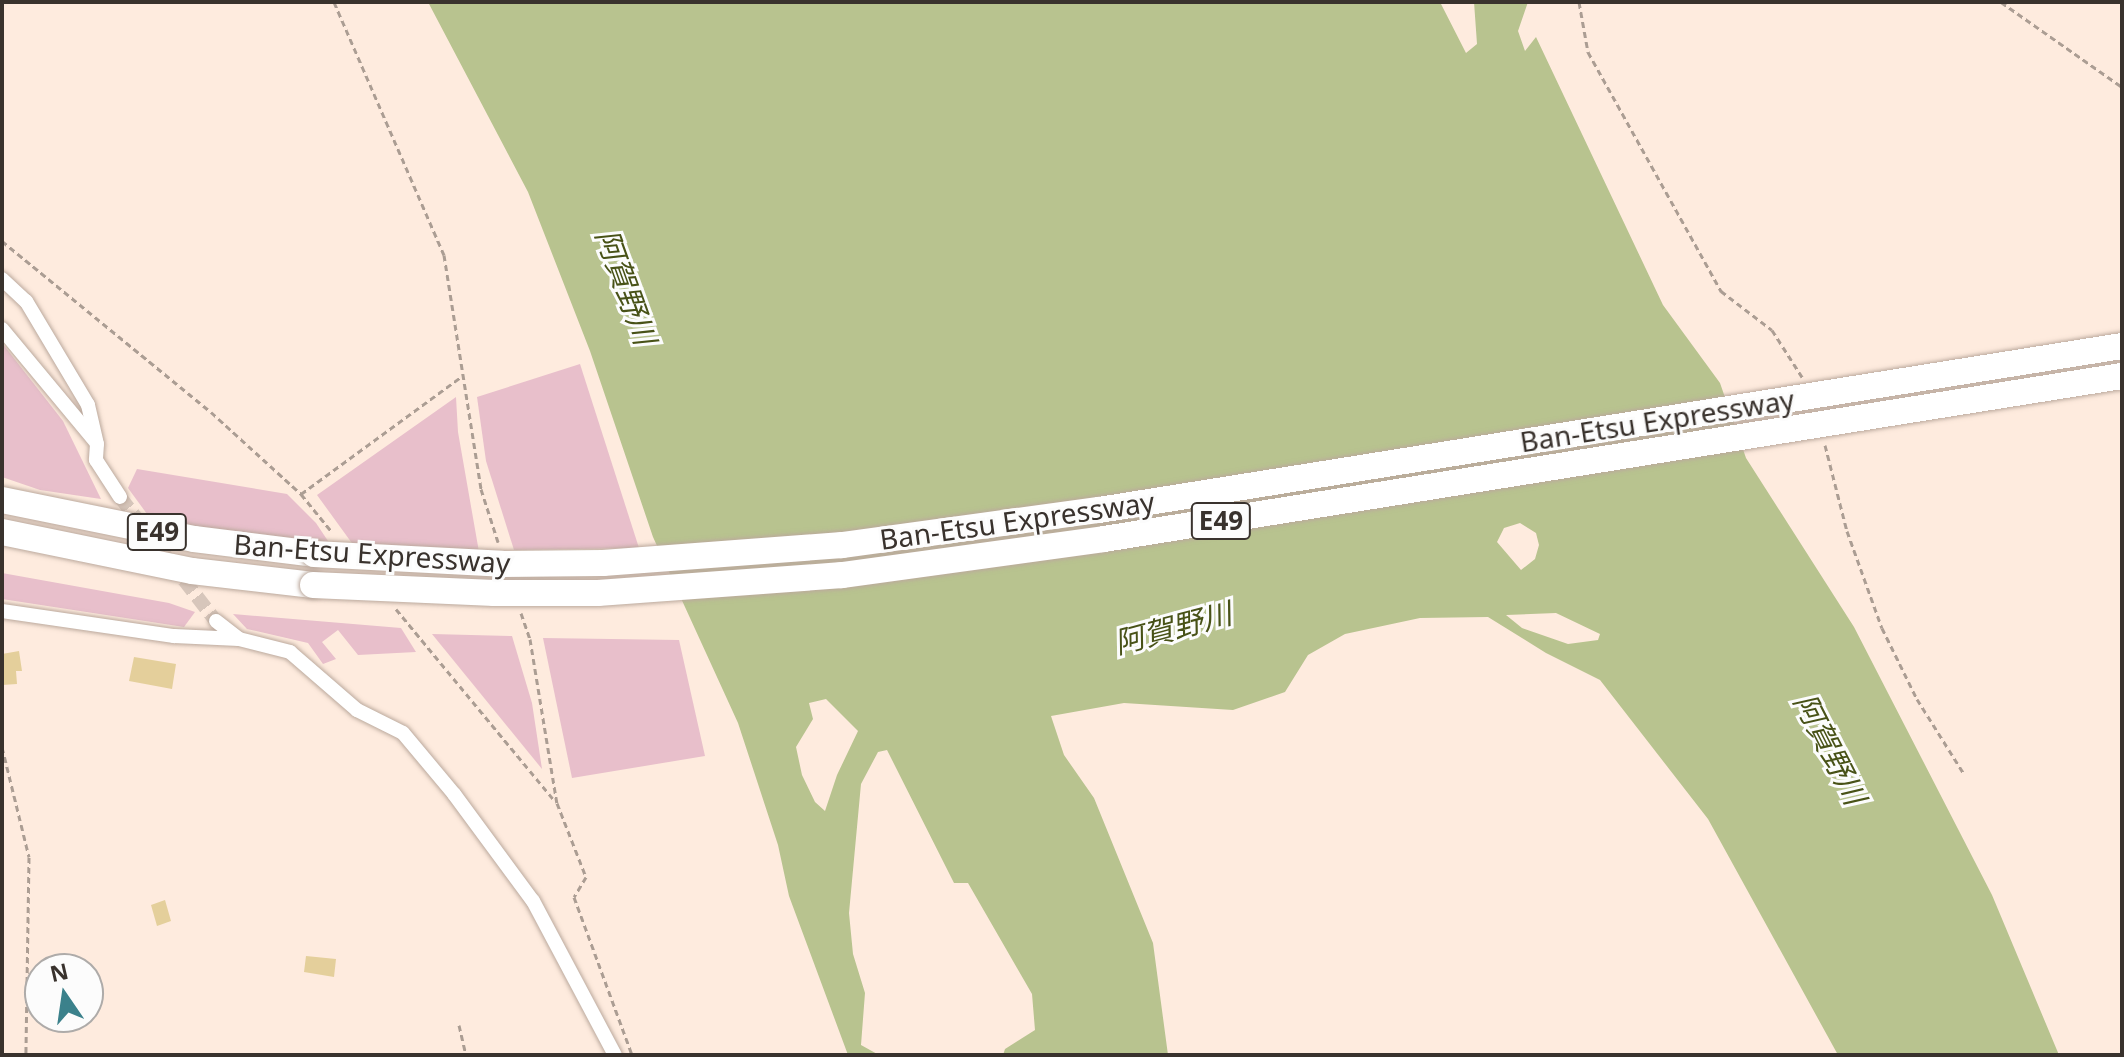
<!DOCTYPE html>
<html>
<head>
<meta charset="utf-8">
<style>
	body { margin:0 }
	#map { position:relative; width:2124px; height:1057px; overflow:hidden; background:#feebde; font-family:"Noto Sans","Noto Sans JP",sans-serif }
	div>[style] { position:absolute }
	.green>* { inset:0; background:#e8bfcb }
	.water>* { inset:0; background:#b8c38f }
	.building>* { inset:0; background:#e4cf9b }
	.minor-tunnel>* { height:14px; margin-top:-7px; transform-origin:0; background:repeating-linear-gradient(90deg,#d7c6bb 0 14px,transparent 0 21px) }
	.path>* { height:3px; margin-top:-1.5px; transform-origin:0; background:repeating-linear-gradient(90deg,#ab9d93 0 6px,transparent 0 10px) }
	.roads { filter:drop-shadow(0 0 2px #bba99d) drop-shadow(0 0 2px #bba99d) }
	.minor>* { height:14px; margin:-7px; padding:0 7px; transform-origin:7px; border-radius:7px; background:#fff }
	.motorway>* { height:26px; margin:-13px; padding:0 13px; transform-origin:13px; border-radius:13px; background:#fff }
	.bridges { filter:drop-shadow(0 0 2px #bba99d) drop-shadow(0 0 2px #bba99d) }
	.motorway-bridge>* { height:26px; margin:-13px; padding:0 13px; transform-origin:13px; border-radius:13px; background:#fff }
	span { translate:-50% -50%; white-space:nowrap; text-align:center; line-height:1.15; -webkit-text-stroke:6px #fcfcfc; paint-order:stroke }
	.shield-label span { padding:2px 6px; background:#fcfcfc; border:2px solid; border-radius:6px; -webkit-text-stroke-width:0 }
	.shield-label { font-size:26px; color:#39322d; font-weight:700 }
	.street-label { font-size:28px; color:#39322d }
	.water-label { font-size:30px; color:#485217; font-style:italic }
	.frame { position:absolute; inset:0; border:4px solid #39322d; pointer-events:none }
	.north { position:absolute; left:24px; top:953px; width:80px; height:80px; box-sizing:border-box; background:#fcfcfc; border:2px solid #aeaba9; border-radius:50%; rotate:347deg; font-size:22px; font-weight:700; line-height:32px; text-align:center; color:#39322d }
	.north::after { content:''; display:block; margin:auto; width:28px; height:36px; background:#3b818b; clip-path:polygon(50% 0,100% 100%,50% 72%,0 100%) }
</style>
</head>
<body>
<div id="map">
	<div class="green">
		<div style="clip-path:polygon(2px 343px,63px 421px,101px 499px,40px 490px,2px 477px)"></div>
		<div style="clip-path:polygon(580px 364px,639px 548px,514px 550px,486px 461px,477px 397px)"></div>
		<div style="clip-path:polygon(456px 397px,458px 432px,479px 552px,354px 546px,317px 495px)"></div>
		<div style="clip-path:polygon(137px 469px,287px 494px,316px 523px,332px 547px,202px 528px,147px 514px,128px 488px)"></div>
		<div style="clip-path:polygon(2px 573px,169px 603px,195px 612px,184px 627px,2px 599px)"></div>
		<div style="clip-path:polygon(233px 614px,401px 628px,416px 652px,358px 655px,338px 630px,322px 642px,336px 659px,323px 664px,308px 643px,247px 629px)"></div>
		<div style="clip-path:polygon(432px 634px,512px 636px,532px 703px,542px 769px)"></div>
		<div style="clip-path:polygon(543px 638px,679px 640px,705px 756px,572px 778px)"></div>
	</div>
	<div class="water">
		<div style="clip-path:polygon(evenodd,428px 2px,1440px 2px,1466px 53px,1477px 44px,1474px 2px,1528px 2px,1518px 31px,1525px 51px,1536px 37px,1663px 305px,1720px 383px,1746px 458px,1854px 627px,1992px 895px,2059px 1055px,1838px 1055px,1708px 819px,1600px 680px,1546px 653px,1488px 617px,1420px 618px,1345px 634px,1308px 655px,1285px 692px,1233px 710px,1124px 703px,1051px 716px,1064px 755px,1094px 798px,1153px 943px,1168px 1055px,1003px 1055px,1005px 1049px,1035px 1030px,1032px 994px,968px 883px,954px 883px,887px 750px,878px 752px,861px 784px,849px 913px,853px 954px,865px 993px,861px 1045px,879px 1055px,848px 1055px,789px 896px,778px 845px,738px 723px,653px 537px,590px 351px,528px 192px,428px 2px,1520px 523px,1536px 533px,1539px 545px,1535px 559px,1521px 570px,1497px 542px,1504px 528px,1520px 523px,428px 2px,1556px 613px,1600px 634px,1598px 640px,1568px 644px,1522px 628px,1506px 615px,1556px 613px,428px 2px,826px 699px,858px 731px,837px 775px,825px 811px,815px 802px,802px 775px,796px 747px,813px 719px,809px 703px,826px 699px)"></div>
	</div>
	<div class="building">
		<div style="clip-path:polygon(19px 651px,22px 671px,16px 671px,17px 684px,2px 685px,2px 654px)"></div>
		<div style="clip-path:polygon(134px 657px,176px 664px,172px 689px,129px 681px)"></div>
		<div style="clip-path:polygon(165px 900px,171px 921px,157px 926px,151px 905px)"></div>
		<div style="clip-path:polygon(306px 956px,336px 959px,334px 977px,304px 972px)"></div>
	</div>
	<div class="minor-tunnel">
		<div style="left:120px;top:497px;width:157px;rotate:52.3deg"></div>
	</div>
	<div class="path">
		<div style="left:334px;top:2px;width:276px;rotate:66.5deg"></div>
		<div style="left:444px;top:255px;width:237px;rotate:81deg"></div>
		<div style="left:481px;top:489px;width:56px;rotate:72.2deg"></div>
		<div style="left:1579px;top:2px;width:51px;rotate:79.8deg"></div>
		<div style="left:1588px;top:52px;width:274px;rotate:60.9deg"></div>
		<div style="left:1721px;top:291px;width:64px;rotate:37.4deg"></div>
		<div style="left:1772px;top:330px;width:56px;rotate:57.4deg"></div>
		<div style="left:2001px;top:2px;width:148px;rotate:35.1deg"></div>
		<div style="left:2px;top:241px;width:270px;rotate:39.3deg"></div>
		<div style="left:211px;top:412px;width:122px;rotate:42.3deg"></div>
		<div style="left:301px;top:494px;width:49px;rotate:50.8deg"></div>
		<div style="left:1825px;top:445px;width:89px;rotate:75.7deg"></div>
		<div style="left:1847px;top:531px;width:103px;rotate:70.2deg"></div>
		<div style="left:1882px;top:628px;width:79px;rotate:63.8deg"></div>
		<div style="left:1917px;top:699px;width:89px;rotate:57.9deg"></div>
		<div style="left:301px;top:494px;width:200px;rotate:-36.2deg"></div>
		<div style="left:396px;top:609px;width:248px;rotate:50.4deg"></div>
		<div style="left:521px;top:613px;width:28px;rotate:71deg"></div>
		<div style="left:530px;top:639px;width:166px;rotate:80.7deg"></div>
		<div style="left:557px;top:803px;width:79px;rotate:68.6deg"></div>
		<div style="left:586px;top:877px;width:23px;rotate:121deg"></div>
		<div style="left:574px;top:897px;width:168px;rotate:69.8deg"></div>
		<div style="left:2px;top:747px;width:113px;rotate:76.2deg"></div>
		<div style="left:29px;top:857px;width:198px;rotate:90.9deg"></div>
		<div style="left:459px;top:1025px;width:31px;rotate:77deg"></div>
	</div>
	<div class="roads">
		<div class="minor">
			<div style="left:2px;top:279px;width:33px;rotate:43deg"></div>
			<div style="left:26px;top:301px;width:121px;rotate:59.2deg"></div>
			<div style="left:88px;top:405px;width:40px;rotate:77deg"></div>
			<div style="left:97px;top:444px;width:16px;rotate:94deg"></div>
			<div style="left:96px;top:460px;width:44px;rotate:57deg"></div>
			<div style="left:2px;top:329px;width:146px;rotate:50.3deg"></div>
			<div style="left:2px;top:611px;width:174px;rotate:8.3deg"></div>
			<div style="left:174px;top:636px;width:65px;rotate:2.6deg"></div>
			<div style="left:239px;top:639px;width:53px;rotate:14.3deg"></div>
			<div style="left:290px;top:652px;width:89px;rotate:40.9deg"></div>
			<div style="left:357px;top:710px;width:51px;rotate:26.6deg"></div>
			<div style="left:403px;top:733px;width:80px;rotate:50.1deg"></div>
			<div style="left:454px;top:794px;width:133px;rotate:53.6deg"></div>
			<div style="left:533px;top:901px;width:174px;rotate:62deg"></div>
			<div style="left:216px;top:621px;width:29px;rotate:38deg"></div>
		</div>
		<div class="motorway">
			<div style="left:2px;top:500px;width:196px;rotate:11.5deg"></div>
			<div style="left:194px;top:539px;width:121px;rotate:7.1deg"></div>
			<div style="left:2px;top:532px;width:194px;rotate:11.6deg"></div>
			<div style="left:192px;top:571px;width:122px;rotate:6.6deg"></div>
		</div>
	</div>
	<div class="bridges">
		<div class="motorway-bridge">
			<div style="left:314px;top:554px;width:188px;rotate:3deg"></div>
			<div style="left:502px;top:564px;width:101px;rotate:-0.6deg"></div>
			<div style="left:603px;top:563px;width:240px;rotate:-4.3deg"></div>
			<div style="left:842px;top:545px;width:259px;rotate:-7.8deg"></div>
			<div style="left:1099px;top:510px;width:1036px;rotate:-9.11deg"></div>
			<div style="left:313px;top:585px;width:181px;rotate:2.5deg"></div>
			<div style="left:494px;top:593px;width:104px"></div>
			<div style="left:598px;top:593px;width:245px;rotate:-4.2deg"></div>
			<div style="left:842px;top:575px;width:264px;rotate:-7.8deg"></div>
			<div style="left:1104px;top:539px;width:1031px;rotate:-9.1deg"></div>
		</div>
	</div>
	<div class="shield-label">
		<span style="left:1221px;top:521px">E49</span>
		<span style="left:157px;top:532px">E49</span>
	</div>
	<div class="street-label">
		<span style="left:1657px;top:420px;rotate:-9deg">Ban-Etsu Expressway</span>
		<span style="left:1017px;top:520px;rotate:-8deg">Ban-Etsu Expressway</span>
		<span style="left:372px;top:553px;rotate:4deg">Ban-Etsu Expressway</span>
	</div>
	<div class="water-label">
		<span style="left:626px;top:287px;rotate:70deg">阿賀野川</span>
		<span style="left:1173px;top:628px;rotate:-15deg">阿賀野川</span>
		<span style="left:1830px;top:749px;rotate:63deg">阿賀野川</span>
	</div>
	<div class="frame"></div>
	<div class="north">N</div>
</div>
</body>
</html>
